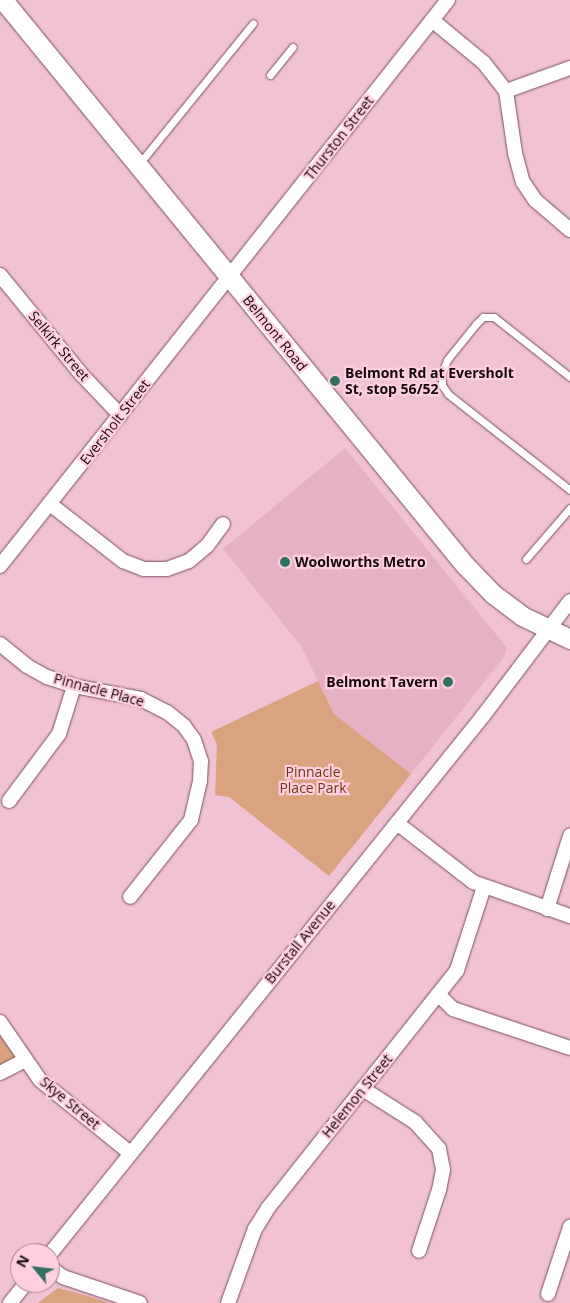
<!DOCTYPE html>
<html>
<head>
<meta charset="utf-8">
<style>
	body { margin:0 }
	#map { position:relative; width:570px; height:1303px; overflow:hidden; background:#f1c1d4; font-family:"Open Sans",sans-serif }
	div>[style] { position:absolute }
	.built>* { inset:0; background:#e6b1c5 }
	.green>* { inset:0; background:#daa27f }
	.roads { filter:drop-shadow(0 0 1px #795061) drop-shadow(0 0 1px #795061) }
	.service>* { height:7px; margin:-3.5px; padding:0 3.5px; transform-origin:3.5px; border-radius:3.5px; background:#fff }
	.minor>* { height:14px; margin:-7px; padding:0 7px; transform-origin:7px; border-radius:7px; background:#fff }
	.secondary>* { height:19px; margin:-9.5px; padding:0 9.5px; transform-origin:9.5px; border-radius:9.5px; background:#fff }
	.dots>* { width:14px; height:14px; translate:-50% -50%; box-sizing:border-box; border:2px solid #ffcee1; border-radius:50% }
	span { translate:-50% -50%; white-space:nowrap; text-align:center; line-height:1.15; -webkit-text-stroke:4.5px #ffcee1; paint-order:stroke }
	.street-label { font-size:14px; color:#16070d }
	.poi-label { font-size:14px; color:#16070d; font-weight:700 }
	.left { translate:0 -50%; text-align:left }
	.right { translate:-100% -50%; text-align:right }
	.park-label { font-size:14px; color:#70380c }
	.north { position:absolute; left:10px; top:1243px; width:50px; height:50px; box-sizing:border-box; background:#ffcee1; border:1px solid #a27e8c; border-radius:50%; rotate:299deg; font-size:14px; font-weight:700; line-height:20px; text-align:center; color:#16070d }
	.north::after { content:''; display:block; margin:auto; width:18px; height:22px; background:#307160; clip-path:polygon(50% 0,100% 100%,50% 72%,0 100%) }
</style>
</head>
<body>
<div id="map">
	<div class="built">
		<div style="clip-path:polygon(345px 448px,507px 648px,504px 657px,411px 774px,334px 714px,301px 646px,223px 549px)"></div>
	</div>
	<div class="green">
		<div style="clip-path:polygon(318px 681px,334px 714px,411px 774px,329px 876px,229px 797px,215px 795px,217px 744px,211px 732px)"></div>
		<div style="clip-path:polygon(0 1035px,15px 1057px,0 1067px)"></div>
		<div style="clip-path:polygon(58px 1288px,84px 1295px,109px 1303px,38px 1303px)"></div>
	</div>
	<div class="roads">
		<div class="service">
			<div style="left:270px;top:75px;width:36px;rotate:-51deg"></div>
			<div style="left:139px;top:164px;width:181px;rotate:-51deg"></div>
			<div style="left:570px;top:377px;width:97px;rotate:-141.7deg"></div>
			<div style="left:494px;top:317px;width:11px;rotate:180deg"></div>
			<div style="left:483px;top:317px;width:10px;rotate:135deg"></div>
			<div style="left:476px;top:324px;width:46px;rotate:128.9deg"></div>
			<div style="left:447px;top:360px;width:14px;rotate:111deg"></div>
			<div style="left:442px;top:373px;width:12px;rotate:90deg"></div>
			<div style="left:442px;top:385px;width:11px;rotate:56deg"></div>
			<div style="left:448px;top:394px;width:155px;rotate:38.2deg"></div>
			<div style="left:526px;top:559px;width:67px;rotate:-49.2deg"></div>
		</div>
		<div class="minor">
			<div style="left:432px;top:20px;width:67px;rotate:39.6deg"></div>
			<div style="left:484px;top:63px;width:36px;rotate:52deg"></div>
			<div style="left:506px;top:91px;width:63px;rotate:81.7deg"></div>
			<div style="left:515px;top:153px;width:30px;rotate:75deg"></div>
			<div style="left:523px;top:182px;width:22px;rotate:56deg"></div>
			<div style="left:535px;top:200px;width:46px;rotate:40.6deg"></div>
			<div style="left:506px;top:91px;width:68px;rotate:-19.8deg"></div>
			<div style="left:0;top:275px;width:128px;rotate:50.7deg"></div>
			<div style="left:81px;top:374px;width:57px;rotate:46.4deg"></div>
			<div style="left:50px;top:504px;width:93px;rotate:38deg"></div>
			<div style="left:123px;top:561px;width:22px;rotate:21deg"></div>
			<div style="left:144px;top:569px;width:23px"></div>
			<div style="left:167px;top:569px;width:23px;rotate:-20deg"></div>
			<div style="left:189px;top:561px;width:23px;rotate:-40deg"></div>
			<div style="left:207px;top:546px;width:27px;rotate:-54deg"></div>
			<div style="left:0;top:566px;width:722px;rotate:-51.64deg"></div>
			<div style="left:0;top:644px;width:35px;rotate:39deg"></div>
			<div style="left:27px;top:666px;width:23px;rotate:29deg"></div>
			<div style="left:47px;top:677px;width:28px;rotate:18deg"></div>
			<div style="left:74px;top:686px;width:68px;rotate:11deg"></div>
			<div style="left:141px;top:699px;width:29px;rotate:27deg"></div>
			<div style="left:167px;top:712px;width:22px;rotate:39deg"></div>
			<div style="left:184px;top:726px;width:17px;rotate:54deg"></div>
			<div style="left:194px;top:740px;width:22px;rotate:72deg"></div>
			<div style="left:201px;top:761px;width:20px;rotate:93deg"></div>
			<div style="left:200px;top:781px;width:40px;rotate:103deg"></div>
			<div style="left:191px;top:820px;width:98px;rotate:128.4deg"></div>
			<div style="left:9px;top:801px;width:84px;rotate:-53.3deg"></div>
			<div style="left:59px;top:734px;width:50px;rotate:-72.6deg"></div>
			<div style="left:397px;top:823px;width:96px;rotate:37.8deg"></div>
			<div style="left:473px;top:882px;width:103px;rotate:19.3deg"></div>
			<div style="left:547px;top:909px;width:77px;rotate:-72.5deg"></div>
			<div style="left:438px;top:994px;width:21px;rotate:45deg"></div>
			<div style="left:453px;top:1009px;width:123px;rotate:18.4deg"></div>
			<div style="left:0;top:1022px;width:70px;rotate:55.4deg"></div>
			<div style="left:40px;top:1080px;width:116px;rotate:39deg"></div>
			<div style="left:0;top:1073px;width:29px;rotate:-27deg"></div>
			<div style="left:363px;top:1089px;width:62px;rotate:32.4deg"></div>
			<div style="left:415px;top:1122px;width:36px;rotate:48deg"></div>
			<div style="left:439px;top:1149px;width:21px;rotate:79deg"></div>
			<div style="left:443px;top:1170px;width:20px;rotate:101deg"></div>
			<div style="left:439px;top:1190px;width:64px;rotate:108.2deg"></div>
			<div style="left:50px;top:1254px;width:691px;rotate:-51.17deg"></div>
			<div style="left:483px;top:716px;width:144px;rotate:-52.9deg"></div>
			<div style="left:50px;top:1267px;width:16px;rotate:38deg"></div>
			<div style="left:63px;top:1277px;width:81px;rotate:18.7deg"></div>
			<div style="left:548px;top:1294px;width:71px;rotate:-71.8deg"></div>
			<div style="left:10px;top:1303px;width:26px;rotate:-51deg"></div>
			<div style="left:228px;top:1303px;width:79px;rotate:-70deg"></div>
			<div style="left:255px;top:1229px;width:25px;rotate:-58deg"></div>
			<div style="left:268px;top:1208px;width:304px;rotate:-51.5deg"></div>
			<div style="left:457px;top:970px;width:87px;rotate:-72deg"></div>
		</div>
		<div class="secondary">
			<div style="left:3px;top:0;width:730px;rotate:50.73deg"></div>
			<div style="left:465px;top:565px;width:40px;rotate:46deg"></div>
			<div style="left:493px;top:594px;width:36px;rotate:37deg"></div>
			<div style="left:522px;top:616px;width:53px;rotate:25.6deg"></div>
		</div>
	</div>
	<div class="dots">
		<div style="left:335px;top:381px;background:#307160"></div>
		<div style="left:285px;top:562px;background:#307160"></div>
		<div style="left:448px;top:682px;background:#307160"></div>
	</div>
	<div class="street-label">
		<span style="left:339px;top:138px;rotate:-52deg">Thurston Street</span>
		<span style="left:275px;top:333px;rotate:51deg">Belmont Road</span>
		<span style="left:59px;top:346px;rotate:50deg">Selkirk Street</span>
		<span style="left:115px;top:422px;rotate:-52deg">Eversholt Street</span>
		<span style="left:99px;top:690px;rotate:15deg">Pinnacle Place</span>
		<span style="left:300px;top:942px;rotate:-51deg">Burstall Avenue</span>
		<span style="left:357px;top:1096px;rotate:-51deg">Helemon Street</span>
		<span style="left:70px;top:1103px;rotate:40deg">Skye Street</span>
	</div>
	<div class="poi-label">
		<span class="left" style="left:345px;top:381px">Belmont Rd at Eversholt<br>St, stop 56/52</span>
		<span class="left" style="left:295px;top:562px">Woolworths Metro</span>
		<span class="right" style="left:438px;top:682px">Belmont Tavern</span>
	</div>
	<div class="park-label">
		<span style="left:313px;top:780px">Pinnacle<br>Place Park</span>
	</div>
	<div class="north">N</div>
</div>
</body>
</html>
